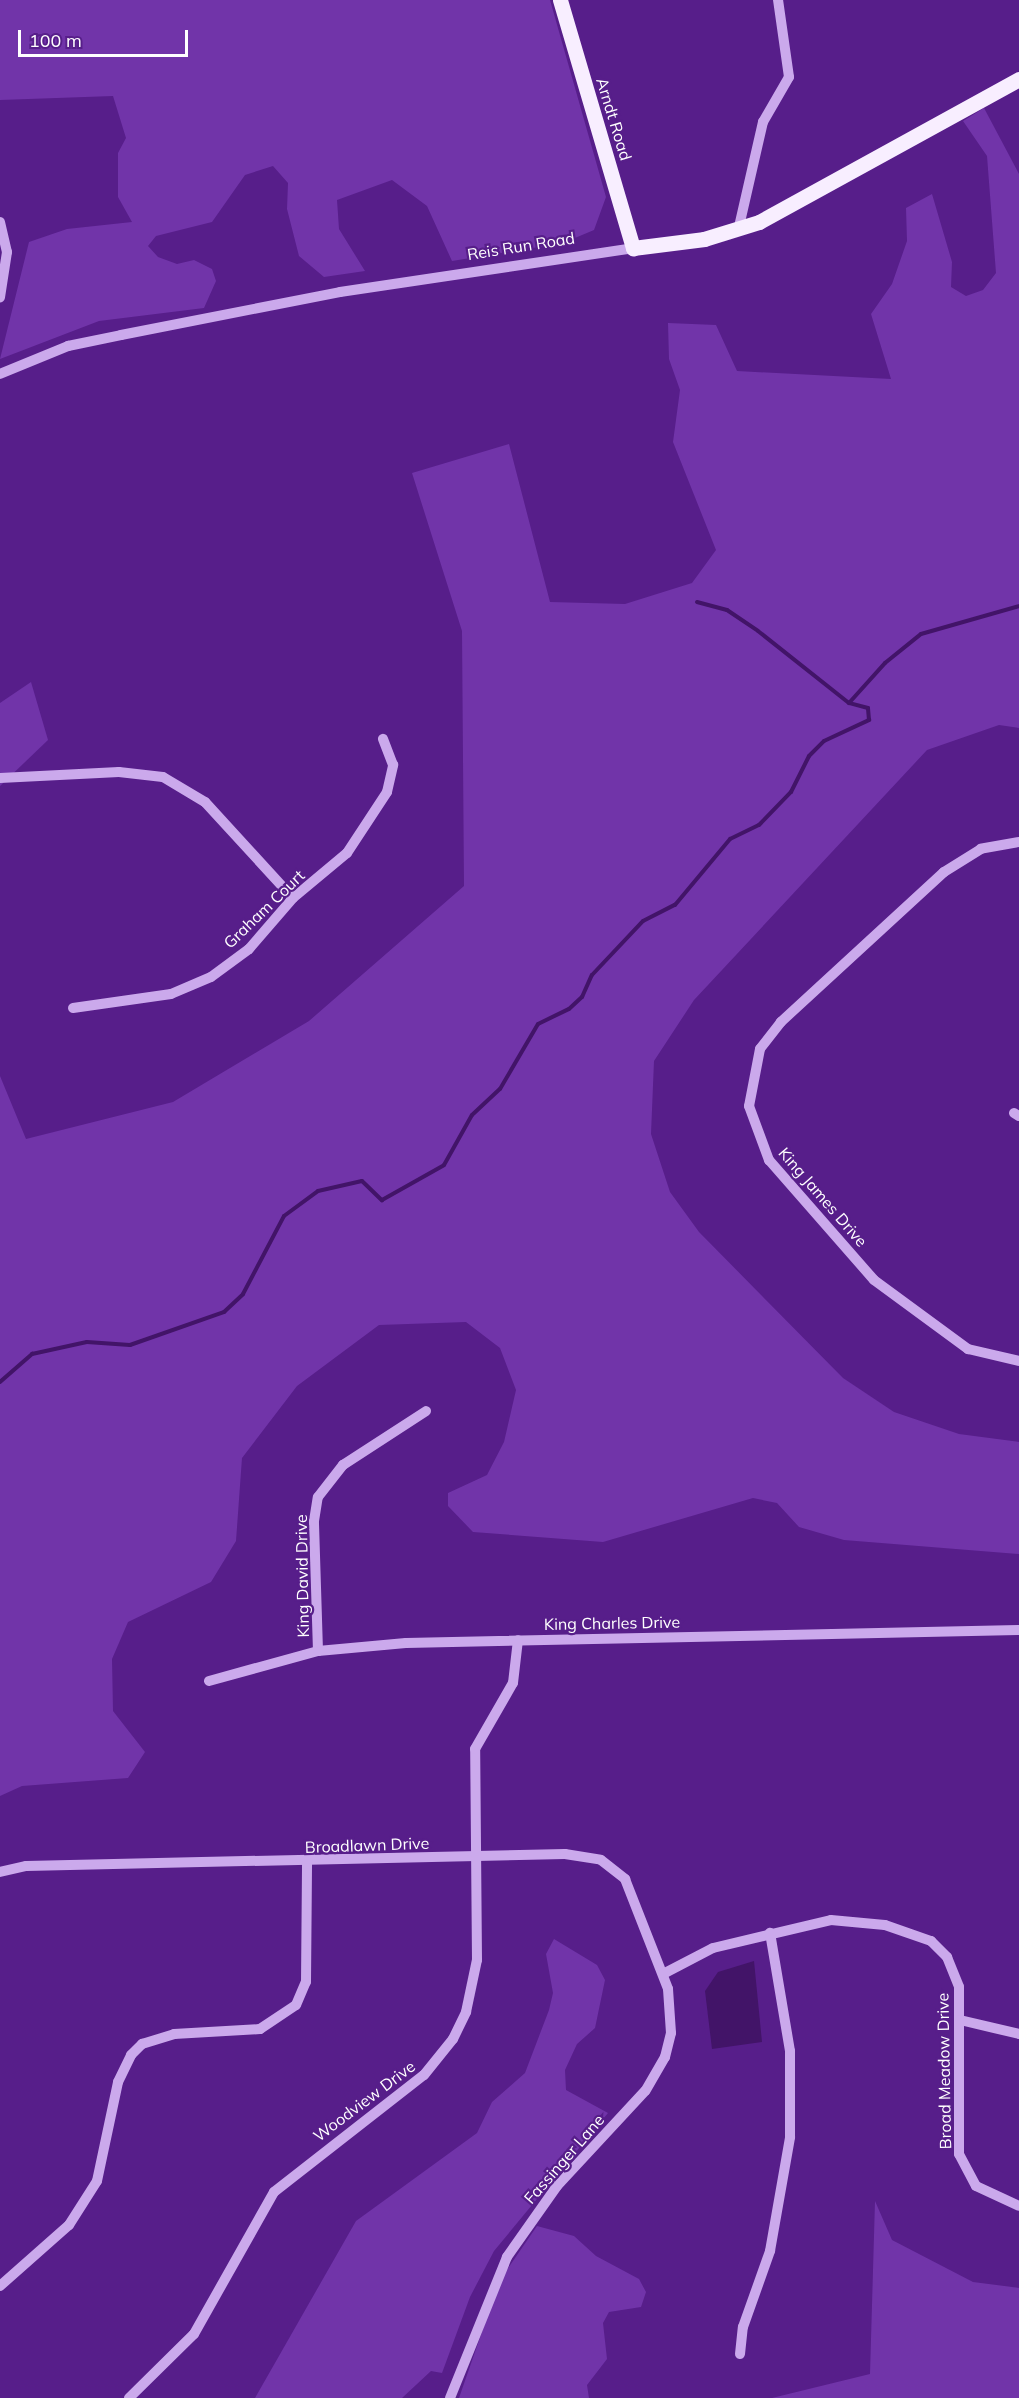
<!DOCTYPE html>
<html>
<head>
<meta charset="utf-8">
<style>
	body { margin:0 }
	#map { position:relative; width:1019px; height:2398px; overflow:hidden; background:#571e8a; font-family:Mulish,sans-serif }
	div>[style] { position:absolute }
	.green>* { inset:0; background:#7134a9 }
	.water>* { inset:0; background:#421468 }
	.stream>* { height:4px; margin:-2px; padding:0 2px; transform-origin:2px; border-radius:2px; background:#421468 }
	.minor>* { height:10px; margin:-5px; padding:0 5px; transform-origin:5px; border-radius:5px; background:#cba9ec }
	.major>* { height:15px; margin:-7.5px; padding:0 7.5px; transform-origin:7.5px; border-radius:7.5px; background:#f8eeff }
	span { translate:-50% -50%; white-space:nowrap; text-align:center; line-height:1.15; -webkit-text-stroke:4.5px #571e8a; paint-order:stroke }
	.street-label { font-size:16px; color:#fff }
	.scale { position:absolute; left:18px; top:30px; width:170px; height:27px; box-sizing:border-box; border:3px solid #fff; border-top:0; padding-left:8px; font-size:18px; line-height:21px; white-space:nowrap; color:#fff; -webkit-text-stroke:4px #571e8a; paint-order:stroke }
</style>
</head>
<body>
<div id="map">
	<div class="green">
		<div style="clip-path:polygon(0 0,550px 0,606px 197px,594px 230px,563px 243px,452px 261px,427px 206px,392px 180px,337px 200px,339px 229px,365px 271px,324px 277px,299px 256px,287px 209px,288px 183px,273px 166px,245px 175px,212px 222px,156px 236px,148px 246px,158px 257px,177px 264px,194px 260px,212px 269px,216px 281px,204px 308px,99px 321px,0 359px,29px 242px,67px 229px,132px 222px,118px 197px,118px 153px,126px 138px,113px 96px,0 100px)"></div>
		<div style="clip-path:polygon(984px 108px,1019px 174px,1019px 728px,999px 725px,927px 750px,694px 1000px,654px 1061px,651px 1134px,670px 1192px,699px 1232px,843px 1378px,894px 1412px,959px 1434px,1019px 1442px,1019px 1554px,844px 1540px,799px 1527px,777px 1503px,753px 1498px,603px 1542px,473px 1532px,448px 1506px,448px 1493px,487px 1475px,504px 1442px,516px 1390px,500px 1348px,466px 1322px,379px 1325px,297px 1386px,242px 1458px,236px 1541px,211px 1582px,128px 1622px,112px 1659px,113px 1711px,145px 1752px,128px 1778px,22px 1786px,0 1796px,0 1076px,26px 1139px,173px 1102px,309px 1021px,464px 886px,462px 631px,412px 473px,509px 444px,550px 602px,625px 604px,692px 583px,716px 550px,673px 442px,680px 390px,669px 359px,668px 323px,716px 325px,737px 371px,891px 379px,871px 314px,892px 284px,907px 241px,906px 208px,932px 194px,952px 262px,951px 287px,966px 296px,983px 290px,996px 273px,987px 156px,963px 121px)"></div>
		<div style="clip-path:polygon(31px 682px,48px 740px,0 786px,0 703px)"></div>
		<div style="clip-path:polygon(554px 1939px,597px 1965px,605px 1980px,595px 2028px,577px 2044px,565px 2070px,566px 2090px,608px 2113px,494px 2251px,470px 2297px,442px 2373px,431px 2371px,402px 2398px,255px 2398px,356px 2221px,477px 2133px,492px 2102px,525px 2073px,549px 2010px,553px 1993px,546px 1954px)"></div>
		<div style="clip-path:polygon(875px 2201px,892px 2240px,973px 2282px,1019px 2288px,1019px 2398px,772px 2398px,870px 2374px)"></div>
		<div style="clip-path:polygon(537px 2226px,574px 2236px,596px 2256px,639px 2279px,646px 2292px,641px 2307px,609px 2312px,603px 2323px,607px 2359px,587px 2385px,589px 2398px,459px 2398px,500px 2280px)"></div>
	</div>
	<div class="water">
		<div style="clip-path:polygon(754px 1961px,762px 2042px,712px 2049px,705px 1991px,718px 1972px)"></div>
	</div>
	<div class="stream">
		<div style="left:697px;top:602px;width:31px;rotate:15deg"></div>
		<div style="left:727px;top:610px;width:37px;rotate:34deg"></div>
		<div style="left:758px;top:631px;width:116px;rotate:38.4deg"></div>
		<div style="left:0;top:1382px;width:43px;rotate:-41.2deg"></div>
		<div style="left:32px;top:1354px;width:56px;rotate:-12.3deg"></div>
		<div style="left:87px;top:1342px;width:43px;rotate:4deg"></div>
		<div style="left:130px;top:1345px;width:100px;rotate:-19.3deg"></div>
		<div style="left:224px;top:1312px;width:26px;rotate:-43deg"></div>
		<div style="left:243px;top:1294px;width:88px;rotate:-62.3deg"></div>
		<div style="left:284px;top:1216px;width:42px;rotate:-36.3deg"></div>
		<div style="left:318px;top:1191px;width:45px;rotate:-12.8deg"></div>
		<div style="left:362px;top:1181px;width:28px;rotate:44deg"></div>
		<div style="left:382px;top:1200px;width:71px;rotate:-29.4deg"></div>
		<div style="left:444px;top:1165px;width:57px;rotate:-60.8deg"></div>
		<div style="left:472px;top:1115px;width:38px;rotate:-43deg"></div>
		<div style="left:500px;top:1089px;width:75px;rotate:-59.7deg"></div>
		<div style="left:538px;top:1024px;width:34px;rotate:-26deg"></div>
		<div style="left:569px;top:1009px;width:18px;rotate:-43deg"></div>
		<div style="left:582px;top:997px;width:24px;rotate:-66deg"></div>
		<div style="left:592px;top:975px;width:74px;rotate:-46.6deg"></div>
		<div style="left:643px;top:921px;width:36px;rotate:-27deg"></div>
		<div style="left:675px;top:905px;width:86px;rotate:-50.2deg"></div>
		<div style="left:730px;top:839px;width:32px;rotate:-26deg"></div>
		<div style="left:759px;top:825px;width:46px;rotate:-45.9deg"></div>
		<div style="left:791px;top:792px;width:40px;rotate:-63.4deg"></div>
		<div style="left:809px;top:756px;width:21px;rotate:-45deg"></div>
		<div style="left:824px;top:741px;width:50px;rotate:-25deg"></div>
		<div style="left:869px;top:720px;width:12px;rotate:-95deg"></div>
		<div style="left:868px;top:708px;width:20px;rotate:-165deg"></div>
		<div style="left:849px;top:703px;width:54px;rotate:-48deg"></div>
		<div style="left:885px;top:663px;width:46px;rotate:-38.9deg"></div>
		<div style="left:921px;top:634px;width:102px;rotate:-15.9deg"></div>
	</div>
	<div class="minor">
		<div style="left:0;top:222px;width:31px;rotate:77deg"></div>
		<div style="left:7px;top:252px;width:46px;rotate:98.8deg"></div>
		<div style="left:738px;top:231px;width:112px;rotate:-77.1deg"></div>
		<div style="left:763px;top:122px;width:52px;rotate:-60deg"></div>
		<div style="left:789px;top:77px;width:78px;rotate:-98.1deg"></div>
		<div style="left:0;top:374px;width:74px;rotate:-22.4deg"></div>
		<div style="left:68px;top:346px;width:54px;rotate:-11.7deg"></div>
		<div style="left:121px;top:335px;width:223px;rotate:-11.1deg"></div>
		<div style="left:340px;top:292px;width:296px;rotate:-8.5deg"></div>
		<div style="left:0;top:778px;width:119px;rotate:-2.9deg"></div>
		<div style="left:119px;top:772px;width:44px;rotate:6.5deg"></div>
		<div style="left:163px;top:777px;width:49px;rotate:30.8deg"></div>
		<div style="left:205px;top:802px;width:130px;rotate:47.5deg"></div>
		<div style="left:1019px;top:842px;width:39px;rotate:170deg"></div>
		<div style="left:981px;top:849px;width:44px;rotate:148.1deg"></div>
		<div style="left:944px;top:872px;width:222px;rotate:137.4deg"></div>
		<div style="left:781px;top:1022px;width:34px;rotate:128deg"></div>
		<div style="left:760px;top:1049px;width:58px;rotate:100.9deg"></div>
		<div style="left:749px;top:1106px;width:58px;rotate:69.7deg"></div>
		<div style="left:769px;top:1160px;width:159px;rotate:48.8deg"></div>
		<div style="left:874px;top:1280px;width:117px;rotate:36.3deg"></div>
		<div style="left:968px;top:1349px;width:52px;rotate:13.2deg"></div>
		<div style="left:73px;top:1008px;width:99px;rotate:-8.1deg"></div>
		<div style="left:171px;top:994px;width:43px;rotate:-23deg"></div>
		<div style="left:211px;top:977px;width:47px;rotate:-36.4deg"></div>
		<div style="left:249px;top:949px;width:67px;rotate:-49.2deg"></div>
		<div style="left:293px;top:898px;width:70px;rotate:-39.8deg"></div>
		<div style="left:347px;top:853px;width:73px;rotate:-56.7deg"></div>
		<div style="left:387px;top:792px;width:28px;rotate:-77deg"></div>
		<div style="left:393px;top:765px;width:28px;rotate:-111deg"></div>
		<div style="left:1014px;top:1113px;width:6px;rotate:31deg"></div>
		<div style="left:318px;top:1651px;width:130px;rotate:-91.8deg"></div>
		<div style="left:314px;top:1521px;width:24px;rotate:-81deg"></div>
		<div style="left:318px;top:1497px;width:41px;rotate:-52deg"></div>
		<div style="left:343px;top:1465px;width:99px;rotate:-33deg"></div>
		<div style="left:209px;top:1681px;width:113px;rotate:-15.4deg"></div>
		<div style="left:318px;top:1651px;width:88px;rotate:-5.2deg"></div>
		<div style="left:406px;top:1643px;width:613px;rotate:-1.21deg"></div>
		<div style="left:0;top:1872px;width:27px;rotate:-13deg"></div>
		<div style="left:26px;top:1866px;width:539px;rotate:-1.28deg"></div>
		<div style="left:565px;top:1854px;width:36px;rotate:9deg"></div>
		<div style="left:601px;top:1860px;width:31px;rotate:38deg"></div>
		<div style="left:625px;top:1879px;width:118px;rotate:68.6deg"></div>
		<div style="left:668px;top:1989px;width:44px;rotate:86.1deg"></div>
		<div style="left:671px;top:2033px;width:25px;rotate:104deg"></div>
		<div style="left:665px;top:2057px;width:39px;rotate:120deg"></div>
		<div style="left:645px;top:2091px;width:129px;rotate:132.8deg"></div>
		<div style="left:557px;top:2186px;width:87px;rotate:125.2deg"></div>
		<div style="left:507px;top:2257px;width:152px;rotate:112deg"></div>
		<div style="left:663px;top:1974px;width:56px;rotate:-27.5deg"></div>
		<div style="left:713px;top:1948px;width:121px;rotate:-13.3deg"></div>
		<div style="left:831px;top:1920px;width:54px;rotate:5.3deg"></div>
		<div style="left:885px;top:1925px;width:49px;rotate:19.2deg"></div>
		<div style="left:931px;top:1941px;width:23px;rotate:45deg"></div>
		<div style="left:947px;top:1957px;width:32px;rotate:68deg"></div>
		<div style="left:959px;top:1987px;width:167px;rotate:90deg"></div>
		<div style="left:959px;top:2154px;width:36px;rotate:62deg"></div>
		<div style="left:976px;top:2186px;width:47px;rotate:24.9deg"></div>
		<div style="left:960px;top:2020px;width:61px;rotate:13.3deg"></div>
		<div style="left:0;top:2286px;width:92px;rotate:-41.5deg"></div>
		<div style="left:69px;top:2225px;width:52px;rotate:-57.5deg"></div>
		<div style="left:97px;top:2181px;width:101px;rotate:-78deg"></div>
		<div style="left:118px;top:2082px;width:30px;rotate:-64deg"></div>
		<div style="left:131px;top:2055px;width:16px;rotate:-45deg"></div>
		<div style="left:142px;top:2044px;width:34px;rotate:-17deg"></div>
		<div style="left:174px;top:2034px;width:86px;rotate:-3.3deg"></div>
		<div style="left:260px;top:2029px;width:43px;rotate:-33.7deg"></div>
		<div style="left:296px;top:2005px;width:25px;rotate:-67deg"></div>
		<div style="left:306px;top:1982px;width:120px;rotate:-89.5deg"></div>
		<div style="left:740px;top:2354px;width:27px;rotate:-84deg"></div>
		<div style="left:743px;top:2327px;width:81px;rotate:-70.4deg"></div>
		<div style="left:770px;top:2251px;width:116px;rotate:-80deg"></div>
		<div style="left:790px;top:2137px;width:86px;rotate:-90deg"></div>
		<div style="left:790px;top:2051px;width:120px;rotate:-99.6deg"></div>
		<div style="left:129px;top:2398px;width:91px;rotate:-44.6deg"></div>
		<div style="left:194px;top:2334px;width:163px;rotate:-60.6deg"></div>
		<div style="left:274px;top:2192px;width:190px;rotate:-38deg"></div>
		<div style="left:424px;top:2075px;width:46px;rotate:-51.1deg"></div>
		<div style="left:453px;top:2039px;width:30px;rotate:-64deg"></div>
		<div style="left:466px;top:2012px;width:53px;rotate:-78.1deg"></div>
		<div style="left:477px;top:1960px;width:211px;rotate:-90.5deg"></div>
		<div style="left:475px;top:1749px;width:76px;rotate:-60.1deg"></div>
		<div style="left:513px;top:1683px;width:43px;rotate:-83.4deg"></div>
	</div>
	<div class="major">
		<div style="left:560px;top:0;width:259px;rotate:73.6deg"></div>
		<div style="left:633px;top:248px;width:72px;rotate:-7.2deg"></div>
		<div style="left:704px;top:239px;width:58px;rotate:-17.2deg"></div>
		<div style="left:759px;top:222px;width:297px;rotate:-28.8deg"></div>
	</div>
	<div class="street-label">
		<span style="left:614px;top:119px;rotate:73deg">Arndt Road</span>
		<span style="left:521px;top:246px;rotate:-9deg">Reis Run Road</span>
		<span style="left:264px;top:909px;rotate:-44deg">Graham Court</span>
		<span style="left:823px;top:1197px;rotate:49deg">King James Drive</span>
		<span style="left:302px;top:1576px;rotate:-91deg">King David Drive</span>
		<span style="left:612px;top:1623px;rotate:-1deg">King Charles Drive</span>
		<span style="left:367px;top:1845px;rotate:-2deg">Broadlawn Drive</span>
		<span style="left:944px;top:2071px;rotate:-91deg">Broad Meadow Drive</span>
		<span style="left:364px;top:2101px;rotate:-37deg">Woodview Drive</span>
		<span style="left:564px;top:2159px;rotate:-49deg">Fassinger Lane</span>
	</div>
	<div class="scale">100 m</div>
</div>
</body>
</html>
